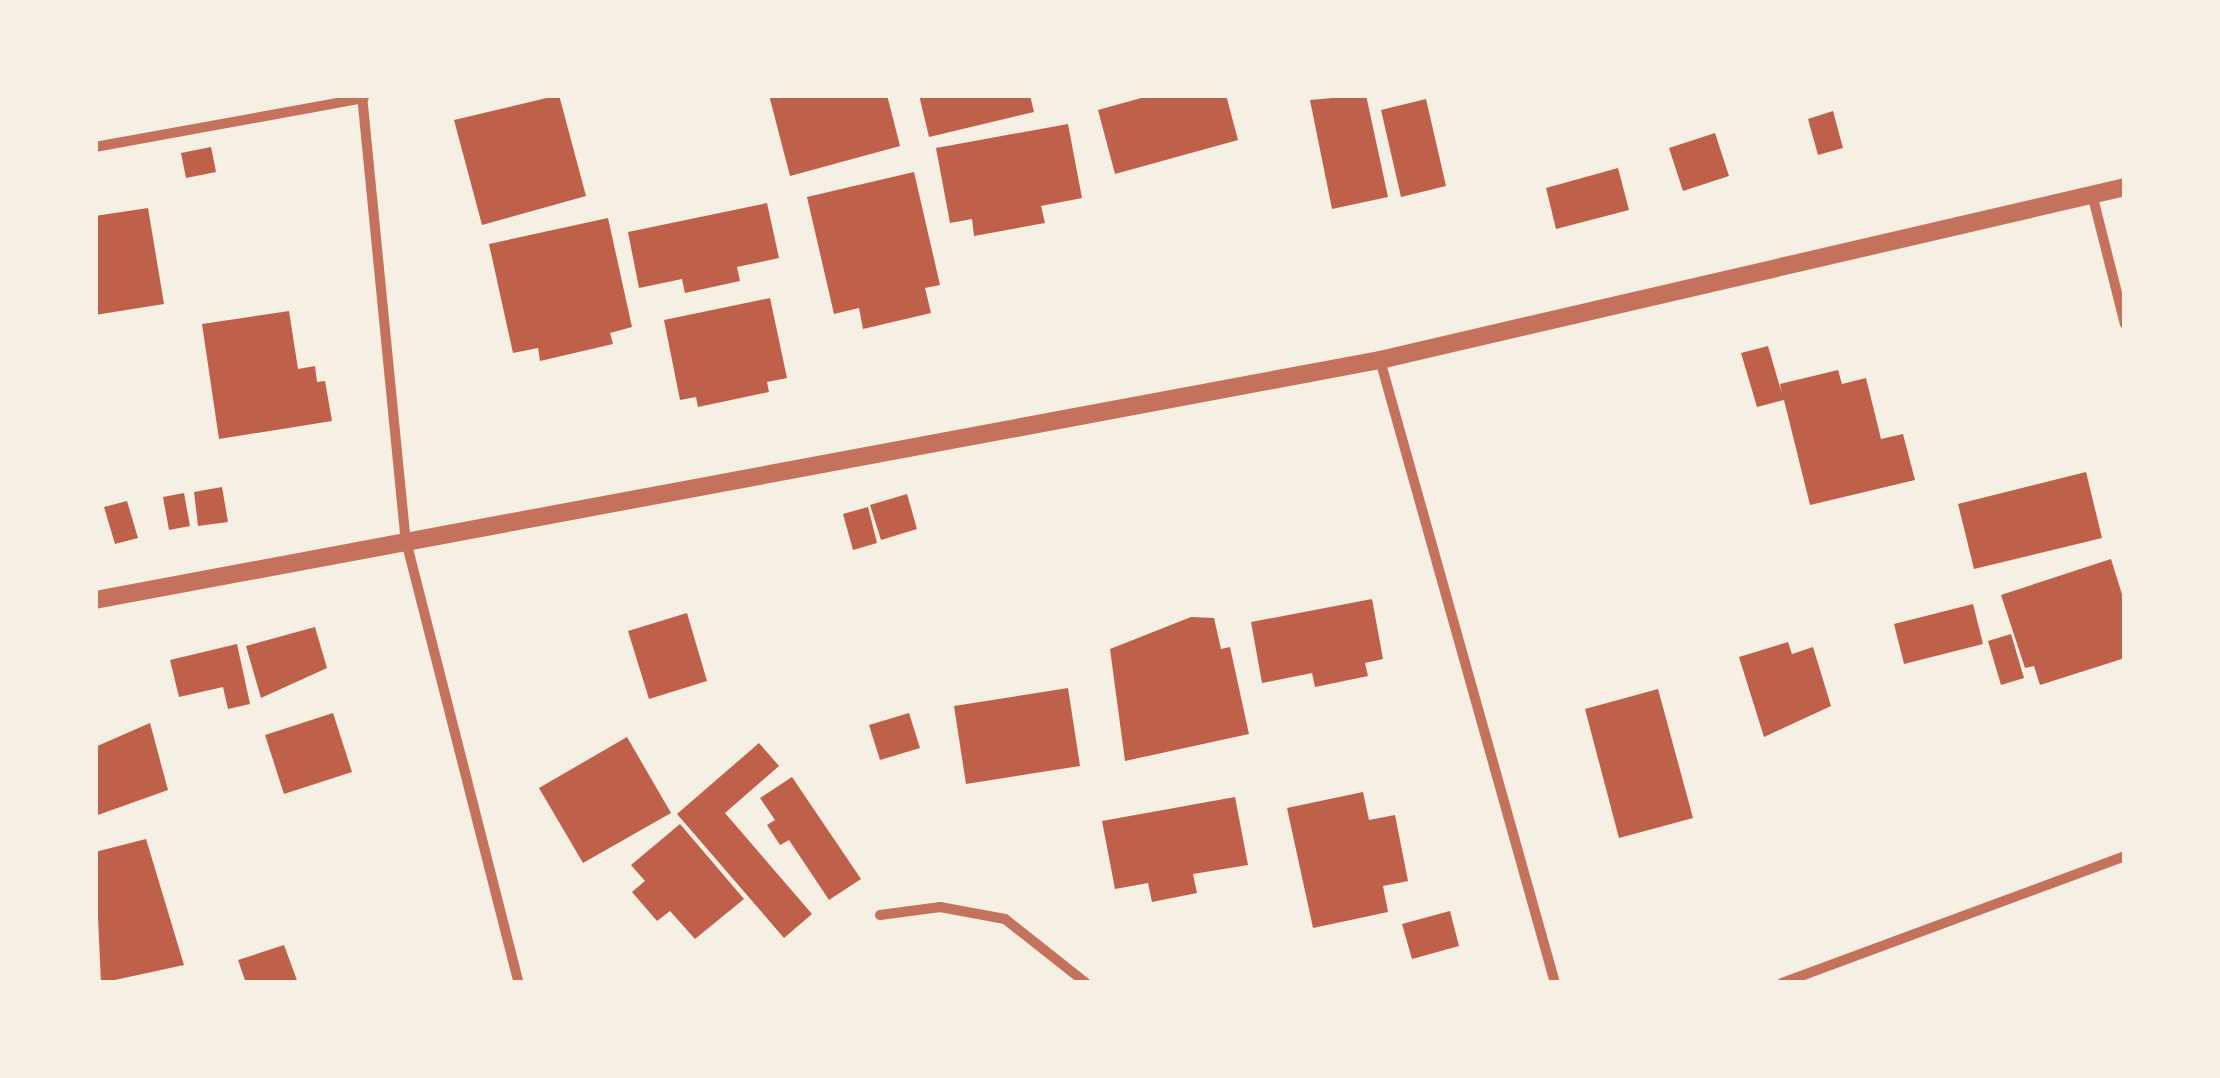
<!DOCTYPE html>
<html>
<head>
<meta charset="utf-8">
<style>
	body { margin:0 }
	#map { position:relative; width:2220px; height:1078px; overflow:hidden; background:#f6efe4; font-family:Rubik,sans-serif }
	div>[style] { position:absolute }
	.building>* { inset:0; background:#bf614a }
	.minor>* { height:10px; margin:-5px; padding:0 5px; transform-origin:5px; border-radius:5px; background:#c5725c }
	.tertiary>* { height:18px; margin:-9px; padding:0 9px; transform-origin:9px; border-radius:9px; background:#c5725c }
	span { translate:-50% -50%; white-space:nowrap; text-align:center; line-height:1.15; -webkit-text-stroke:8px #f6efe4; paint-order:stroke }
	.frame { position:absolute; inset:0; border:98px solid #f6efe4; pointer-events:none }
</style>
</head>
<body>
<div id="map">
	<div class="building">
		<div style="clip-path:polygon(559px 95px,586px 196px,482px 225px,454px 120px)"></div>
		<div style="clip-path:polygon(769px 95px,887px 95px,900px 146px,790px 176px)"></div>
		<div style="clip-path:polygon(919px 95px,1030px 95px,1034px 112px,929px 137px)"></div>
		<div style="clip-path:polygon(1152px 95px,1226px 95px,1238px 140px,1115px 174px,1098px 110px)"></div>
		<div style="clip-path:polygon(1366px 95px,1388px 197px,1332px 209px,1310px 100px)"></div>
		<div style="clip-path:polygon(1426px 99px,1446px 186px,1401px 197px,1381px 110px)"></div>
		<div style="clip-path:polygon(1833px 111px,1843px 148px,1818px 155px,1808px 119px)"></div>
		<div style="clip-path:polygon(1068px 124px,1082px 198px,1041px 206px,1045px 223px,974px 236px,972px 219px,950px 223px,936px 148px)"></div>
		<div style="clip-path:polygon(1715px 133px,1729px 176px,1683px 191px,1669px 148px)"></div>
		<div style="clip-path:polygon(211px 147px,216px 172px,186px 178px,181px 153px)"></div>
		<div style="clip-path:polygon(1618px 168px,1629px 210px,1556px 229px,1546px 188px)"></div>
		<div style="clip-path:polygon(914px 172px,940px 285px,925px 288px,931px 313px,863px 329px,859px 308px,834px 314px,807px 197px)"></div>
		<div style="clip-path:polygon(767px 203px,779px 258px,737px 267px,740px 281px,685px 293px,682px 279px,639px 288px,628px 232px)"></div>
		<div style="clip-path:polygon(148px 208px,164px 304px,95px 315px,95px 216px)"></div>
		<div style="clip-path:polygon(608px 218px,632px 327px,610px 333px,613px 344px,540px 361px,538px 348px,513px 353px,489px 244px)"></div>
		<div style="clip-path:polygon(770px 298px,787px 378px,767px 382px,769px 392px,698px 407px,696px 397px,680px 400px,664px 320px)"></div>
		<div style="clip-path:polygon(289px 311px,298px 369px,315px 366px,317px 382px,325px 381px,332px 421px,219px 439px,202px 324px)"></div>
		<div style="clip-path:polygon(1768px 346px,1782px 394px,1780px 384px,1838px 370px,1842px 384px,1866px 378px,1881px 439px,1903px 434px,1915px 480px,1810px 505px,1784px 400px,1757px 407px,1741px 353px)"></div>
		<div style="clip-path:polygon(2086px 472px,2102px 538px,1974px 569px,1958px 504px)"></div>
		<div style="clip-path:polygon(222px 487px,228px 522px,198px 526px,194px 492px)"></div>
		<div style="clip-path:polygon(184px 493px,190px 526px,169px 530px,163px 497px)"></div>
		<div style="clip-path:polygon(907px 494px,917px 529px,881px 540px,870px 505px)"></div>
		<div style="clip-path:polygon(127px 501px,138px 538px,115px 544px,104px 507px)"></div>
		<div style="clip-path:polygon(868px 507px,877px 543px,853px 550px,843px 514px)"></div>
		<div style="clip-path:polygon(2111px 559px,2125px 604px,2125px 658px,2040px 685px,2034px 666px,2025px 668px,2001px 595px)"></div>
		<div style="clip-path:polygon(1372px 599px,1383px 659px,1365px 663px,1368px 676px,1315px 687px,1312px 673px,1262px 683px,1251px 622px)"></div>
		<div style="clip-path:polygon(1973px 604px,1983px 644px,1904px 664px,1894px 624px)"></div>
		<div style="clip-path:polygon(687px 613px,707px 681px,649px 699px,628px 631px)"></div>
		<div style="clip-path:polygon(1191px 617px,1214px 618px,1221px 649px,1230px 647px,1249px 734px,1125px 761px,1110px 649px)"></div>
		<div style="clip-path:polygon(315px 627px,327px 668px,261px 698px,246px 646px)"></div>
		<div style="clip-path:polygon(2011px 634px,2024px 678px,2001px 685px,1988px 641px)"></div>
		<div style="clip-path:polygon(1788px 642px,1792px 654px,1813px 647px,1831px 706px,1764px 737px,1739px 657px)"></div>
		<div style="clip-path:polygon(237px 644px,250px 704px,228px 709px,223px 687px,179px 697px,170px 660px)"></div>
		<div style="clip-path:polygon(1068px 688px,1080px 766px,966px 784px,954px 706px)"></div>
		<div style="clip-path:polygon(1658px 689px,1693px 818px,1619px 838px,1585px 709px)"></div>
		<div style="clip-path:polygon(333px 713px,352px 772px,284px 794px,265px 735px)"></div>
		<div style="clip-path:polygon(909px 713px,920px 748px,880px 760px,869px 725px)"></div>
		<div style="clip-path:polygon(150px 723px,168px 790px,95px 816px,95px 747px)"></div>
		<div style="clip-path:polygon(627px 737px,671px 813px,583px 863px,539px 788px)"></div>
		<div style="clip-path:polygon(759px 743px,779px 766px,725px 813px,812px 914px,784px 938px,677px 814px)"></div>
		<div style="clip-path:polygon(792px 777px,861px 879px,829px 900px,789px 840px,780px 845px,767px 825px,775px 820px,760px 798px)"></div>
		<div style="clip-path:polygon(1363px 792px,1369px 820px,1395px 815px,1408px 881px,1383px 886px,1388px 912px,1313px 928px,1287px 808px)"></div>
		<div style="clip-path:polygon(1235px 797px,1248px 865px,1193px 874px,1197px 893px,1152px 902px,1148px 883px,1115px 889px,1102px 821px)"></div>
		<div style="clip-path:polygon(680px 824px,744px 899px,695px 939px,670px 911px,657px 921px,632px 892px,645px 881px,631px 865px)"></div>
		<div style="clip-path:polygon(146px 839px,184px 965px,101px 983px,95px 852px)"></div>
		<div style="clip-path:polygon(1450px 911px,1459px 946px,1412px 959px,1402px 924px)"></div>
		<div style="clip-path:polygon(284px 945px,298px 983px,246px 983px,238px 960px)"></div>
	</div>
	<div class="minor">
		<div style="left:362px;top:95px;width:448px;rotate:84.4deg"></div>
		<div style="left:406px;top:541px;width:456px;rotate:75.7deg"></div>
		<div style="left:95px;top:147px;width:273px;rotate:-10.3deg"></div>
		<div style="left:2092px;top:194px;width:134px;rotate:75.8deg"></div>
		<div style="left:1380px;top:360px;width:647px;rotate:74.31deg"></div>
		<div style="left:880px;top:915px;width:61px;rotate:-7.6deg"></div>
		<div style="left:940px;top:907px;width:66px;rotate:10.5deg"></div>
		<div style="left:1005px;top:919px;width:103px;rotate:38.3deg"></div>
		<div style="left:1782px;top:983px;width:366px;rotate:-20.3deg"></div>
	</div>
	<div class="tertiary">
		<div style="left:95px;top:600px;width:1307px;rotate:-10.58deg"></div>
		<div style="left:1380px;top:360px;width:765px;rotate:-13.07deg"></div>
	</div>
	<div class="frame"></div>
</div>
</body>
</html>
